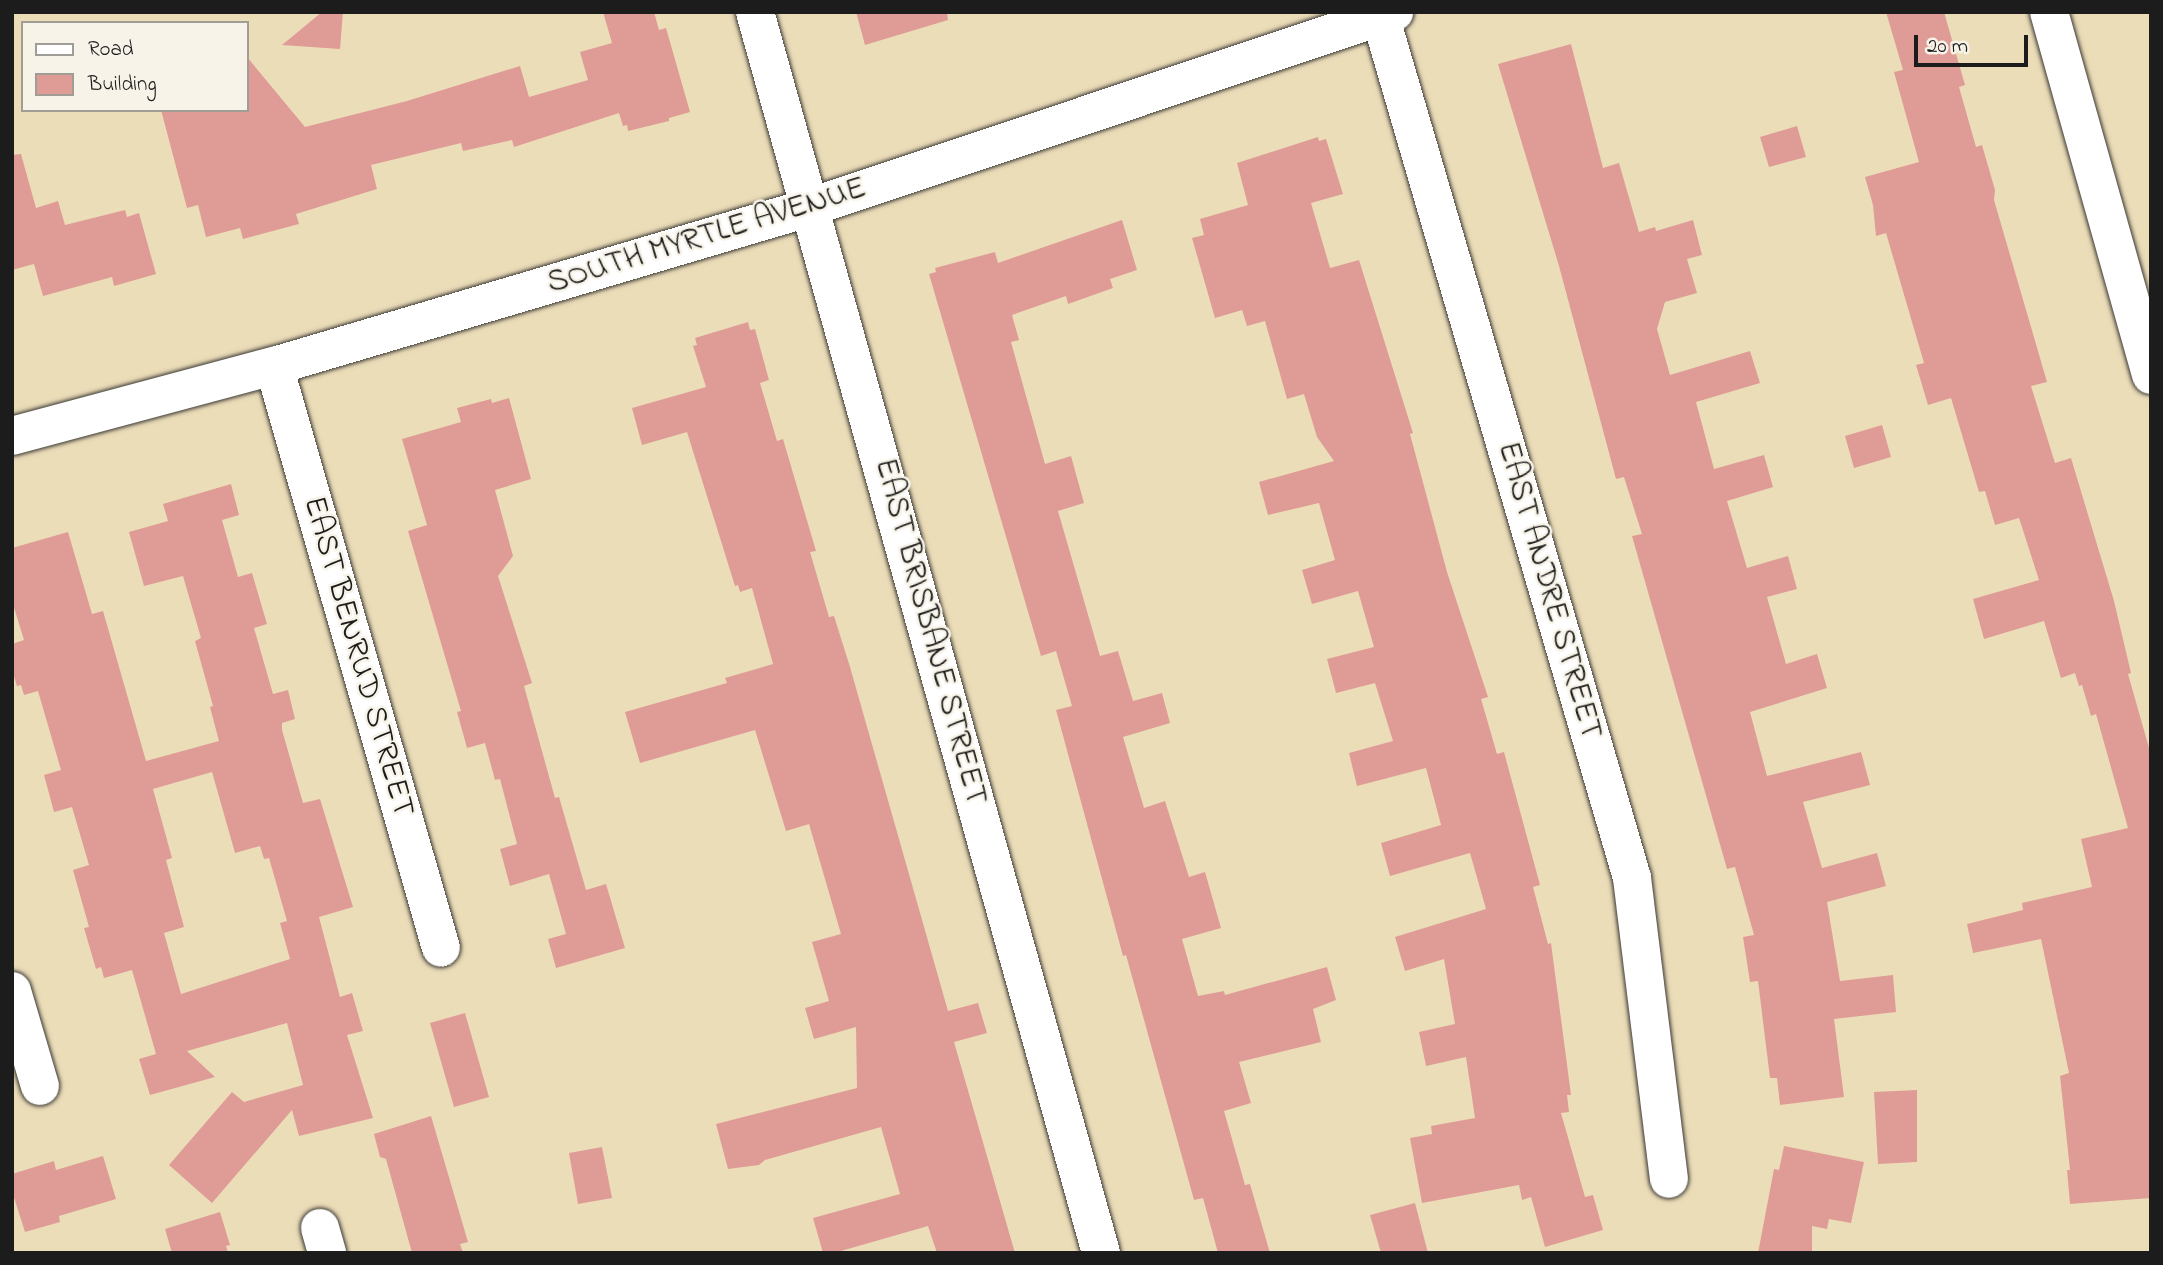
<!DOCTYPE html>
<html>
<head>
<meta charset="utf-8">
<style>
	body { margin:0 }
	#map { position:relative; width:2163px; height:1265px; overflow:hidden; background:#ecddb9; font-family:"Indie Flower",sans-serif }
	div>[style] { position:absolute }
	.building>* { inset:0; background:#df9c96 }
	.roads { filter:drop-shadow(0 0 2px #3b3934) drop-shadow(0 0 2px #3b3934) }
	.minor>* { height:38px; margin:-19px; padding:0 19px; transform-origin:19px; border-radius:19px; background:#fff }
	.major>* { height:38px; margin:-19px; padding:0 19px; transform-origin:19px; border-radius:19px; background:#fff }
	span { translate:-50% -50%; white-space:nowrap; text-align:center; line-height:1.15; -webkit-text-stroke:5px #f7f3e8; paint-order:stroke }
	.street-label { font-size:32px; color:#1c1c1c }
	.frame { position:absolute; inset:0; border:14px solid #1c1c1c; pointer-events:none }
	.legend { position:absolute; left:21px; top:21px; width:228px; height:91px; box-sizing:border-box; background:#f7f3e8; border:2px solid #9f9d96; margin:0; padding:9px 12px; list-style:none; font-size:21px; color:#1c1c1c }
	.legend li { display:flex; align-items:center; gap:14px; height:35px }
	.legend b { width:35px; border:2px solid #9f9d96 }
	.scale { position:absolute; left:1914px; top:35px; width:114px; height:32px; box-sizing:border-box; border:4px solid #1c1c1c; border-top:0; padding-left:9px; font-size:21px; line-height:24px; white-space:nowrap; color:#1c1c1c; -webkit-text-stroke:5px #f7f3e8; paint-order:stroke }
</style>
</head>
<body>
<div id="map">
	<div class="building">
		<div style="clip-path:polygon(322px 12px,343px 12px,340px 49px,282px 45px)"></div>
		<div style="clip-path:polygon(603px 12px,654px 12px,659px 30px,666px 28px,690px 112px,669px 118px,669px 121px,628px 131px,627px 125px,623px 126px,619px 113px,514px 147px,512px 140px,463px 151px,461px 143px,371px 165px,377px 189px,296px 214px,299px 224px,243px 239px,240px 228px,206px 237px,198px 205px,187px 208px,161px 110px,247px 110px,247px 57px,305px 127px,407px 101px,520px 66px,529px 97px,588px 80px,580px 52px,612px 43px)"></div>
		<div style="clip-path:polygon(856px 12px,947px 12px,948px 20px,865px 45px)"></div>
		<div style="clip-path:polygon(1886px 12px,1944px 12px,1965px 85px,1959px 87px,1976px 147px,1982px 145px,1995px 190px,1994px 200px,2047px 382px,2031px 386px,2055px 463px,2071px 458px,2114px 601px,2131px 673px,2128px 674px,2151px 755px,2151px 1198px,2070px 1204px,2067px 1170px,2070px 1170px,2060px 1076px,2069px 1073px,2041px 939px,1973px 953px,1967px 924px,2023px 910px,2022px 903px,2092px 887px,2081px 839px,2128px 828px,2096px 714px,2091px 716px,2082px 685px,2079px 686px,2075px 673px,2061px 678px,2044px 621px,1984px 639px,1973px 599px,2039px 580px,2019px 518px,1995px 525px,1985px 491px,1979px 492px,1951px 398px,1928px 405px,1916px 365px,1924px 363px,1886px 233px,1876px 236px,1873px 205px,1865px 177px,1919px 162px,1894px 72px,1903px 70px)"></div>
		<div style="clip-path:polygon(1571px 44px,1603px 168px,1619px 163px,1639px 232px,1655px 227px,1656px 231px,1693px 220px,1702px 255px,1687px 259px,1697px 293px,1665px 302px,1657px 329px,1670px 375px,1750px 351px,1760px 383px,1696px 402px,1714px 469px,1764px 455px,1773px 487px,1727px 501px,1747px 568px,1788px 556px,1797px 589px,1767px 597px,1786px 664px,1817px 654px,1827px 688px,1750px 712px,1767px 776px,1861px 752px,1870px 785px,1803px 802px,1822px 868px,1877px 853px,1886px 886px,1827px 902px,1840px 981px,1893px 975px,1896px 1012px,1834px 1019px,1844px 1097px,1780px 1105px,1777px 1078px,1770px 1078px,1758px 981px,1750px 982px,1743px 937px,1754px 935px,1735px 867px,1727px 869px,1632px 536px,1642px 534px,1624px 477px,1616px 479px,1559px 266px,1498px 64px)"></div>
		<div style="clip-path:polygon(1797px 126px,1806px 157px,1769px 167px,1760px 137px)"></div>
		<div style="clip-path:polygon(1318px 137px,1319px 141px,1326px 139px,1343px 194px,1311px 203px,1330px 268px,1359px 260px,1413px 433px,1410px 434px,1447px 572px,1488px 697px,1481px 699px,1497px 754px,1504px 752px,1540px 885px,1533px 887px,1548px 944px,1551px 943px,1571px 1095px,1567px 1095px,1569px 1112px,1561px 1113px,1585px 1197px,1593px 1195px,1603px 1230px,1545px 1247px,1531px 1197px,1522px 1200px,1519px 1185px,1422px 1203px,1410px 1138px,1432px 1134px,1431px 1126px,1475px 1118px,1466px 1057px,1426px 1066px,1419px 1032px,1455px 1024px,1444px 959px,1405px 971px,1395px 937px,1486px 909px,1470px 853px,1390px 876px,1381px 843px,1441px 825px,1426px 768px,1357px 786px,1349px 753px,1393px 741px,1375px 683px,1336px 693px,1327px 659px,1374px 647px,1358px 591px,1312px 604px,1302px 570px,1335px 560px,1319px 503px,1268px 515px,1259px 482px,1334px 461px,1317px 437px,1304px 394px,1287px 399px,1265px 321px,1247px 326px,1242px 310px,1215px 318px,1192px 238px,1204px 235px,1200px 219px,1248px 205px,1237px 163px)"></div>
		<div style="clip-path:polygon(21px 154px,36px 208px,58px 201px,65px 225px,125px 210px,127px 217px,139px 213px,156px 274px,114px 286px,112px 277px,43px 296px,34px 264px,12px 270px,12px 155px)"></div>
		<div style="clip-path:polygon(1122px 220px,1137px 270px,1110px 279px,1113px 288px,1068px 304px,1066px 296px,1012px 315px,1019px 340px,1011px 342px,1045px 464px,1071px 456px,1084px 503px,1058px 511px,1100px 656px,1118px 651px,1133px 701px,1162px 693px,1170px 723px,1123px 737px,1144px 808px,1165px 801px,1189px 877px,1205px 872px,1221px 928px,1182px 939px,1198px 996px,1224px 991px,1225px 995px,1327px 967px,1336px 1000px,1313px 1009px,1321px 1042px,1239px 1062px,1251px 1103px,1224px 1111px,1245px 1185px,1250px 1184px,1270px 1253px,1218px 1253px,1203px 1198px,1194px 1200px,1126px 955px,1123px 956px,1056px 710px,1072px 706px,1056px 651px,1041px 656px,929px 274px,936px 272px,935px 268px,995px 252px,998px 263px)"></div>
		<div style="clip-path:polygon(748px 322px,750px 330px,755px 329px,769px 380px,760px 383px,777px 441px,783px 439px,816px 551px,810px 552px,829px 617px,834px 616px,850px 667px,948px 1011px,978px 1003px,987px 1033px,954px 1042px,1015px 1253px,937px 1253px,928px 1226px,834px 1253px,823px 1253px,813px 1218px,900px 1194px,881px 1127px,765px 1160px,759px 1165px,728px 1169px,716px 1124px,857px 1088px,856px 1027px,814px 1039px,805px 1008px,829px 1001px,812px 942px,841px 934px,809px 824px,786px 831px,755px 730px,640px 763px,625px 712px,727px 683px,725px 678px,773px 664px,752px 588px,740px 592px,738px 585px,735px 586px,687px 432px,642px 445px,632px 408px,706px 387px,693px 346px,697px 345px,695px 338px)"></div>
		<div style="clip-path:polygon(509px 398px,531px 479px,495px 490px,513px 556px,498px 576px,532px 683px,524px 686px,555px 798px,559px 797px,586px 890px,606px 884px,625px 948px,556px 968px,548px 939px,566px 934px,549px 874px,510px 886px,500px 849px,517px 844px,500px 779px,495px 780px,485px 743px,467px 748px,457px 712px,461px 711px,408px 531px,427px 525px,402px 439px,461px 422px,457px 408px,491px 399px,492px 403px)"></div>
		<div style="clip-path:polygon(1882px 425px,1891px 457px,1854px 468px,1845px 436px)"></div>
		<div style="clip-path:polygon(evenodd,231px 484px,239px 515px,222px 520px,238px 577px,252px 573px,267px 624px,254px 628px,273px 694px,288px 690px,295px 719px,282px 723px,282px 730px,303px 803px,320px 799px,353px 907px,319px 917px,340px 997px,352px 993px,363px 1031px,347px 1035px,373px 1118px,299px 1136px,292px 1110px,212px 1203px,169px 1165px,232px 1092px,244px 1102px,303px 1085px,287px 1023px,187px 1051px,215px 1077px,150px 1095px,139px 1059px,156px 1054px,132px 970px,104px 978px,101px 967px,96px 969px,84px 928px,89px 927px,73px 870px,89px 865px,72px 807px,54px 812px,44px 775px,61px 770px,38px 691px,24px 695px,21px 685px,17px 686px,12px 670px,12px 644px,24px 640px,12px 601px,12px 548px,68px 532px,92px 614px,103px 611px,146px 761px,219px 741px,210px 707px,213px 706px,195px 641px,201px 638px,183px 576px,144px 586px,129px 532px,168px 521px,163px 504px,231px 484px,212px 772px,235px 853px,260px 846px,264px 859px,269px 858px,287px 921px,280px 923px,290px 959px,181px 994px,164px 933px,184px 927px,166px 860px,172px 858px,153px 789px,212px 772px)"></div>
		<div style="clip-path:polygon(465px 1013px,489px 1097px,454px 1107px,430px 1023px)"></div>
		<div style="clip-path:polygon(1917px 1090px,1917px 1162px,1878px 1164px,1874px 1092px)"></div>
		<div style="clip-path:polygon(431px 1116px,468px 1242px,460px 1244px,463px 1253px,412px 1253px,386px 1159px,380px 1157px,374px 1134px)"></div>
		<div style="clip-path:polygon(1784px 1146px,1864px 1162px,1851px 1223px,1829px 1219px,1827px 1229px,1812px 1226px,1812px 1253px,1758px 1253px,1774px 1169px,1779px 1170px)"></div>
		<div style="clip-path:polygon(602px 1147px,612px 1198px,578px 1204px,569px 1153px)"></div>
		<div style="clip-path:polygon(103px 1156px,116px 1199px,59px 1216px,60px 1222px,25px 1232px,12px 1191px,12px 1174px,54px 1161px,56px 1170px)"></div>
		<div style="clip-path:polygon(1415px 1203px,1428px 1253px,1381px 1253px,1370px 1215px)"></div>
		<div style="clip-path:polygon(220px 1212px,230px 1245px,226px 1246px,228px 1253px,172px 1253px,165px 1229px)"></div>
	</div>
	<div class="roads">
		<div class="minor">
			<div style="left:755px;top:12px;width:1288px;rotate:74.42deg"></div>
			<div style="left:1379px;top:12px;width:902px;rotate:73.71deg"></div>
			<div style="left:1632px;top:878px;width:303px;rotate:83deg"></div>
			<div style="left:2049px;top:12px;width:377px;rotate:74.3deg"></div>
			<div style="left:274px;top:366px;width:605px;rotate:73.99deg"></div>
			<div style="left:12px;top:991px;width:99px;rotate:73.6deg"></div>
			<div style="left:320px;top:1228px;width:26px;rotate:74deg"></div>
		</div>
		<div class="major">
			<div style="left:12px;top:436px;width:271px;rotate:-15deg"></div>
			<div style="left:274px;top:366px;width:560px;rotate:-16.49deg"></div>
			<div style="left:811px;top:207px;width:615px;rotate:-18.49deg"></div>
		</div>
	</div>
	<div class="street-label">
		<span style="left:707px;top:237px;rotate:-17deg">SOUTH MYRTLE AVENUE</span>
		<span style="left:1548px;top:591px;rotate:74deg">EAST ANDRE STREET</span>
		<span style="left:929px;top:632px;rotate:75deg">EAST BRISBANE STREET</span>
		<span style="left:357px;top:657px;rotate:74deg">EAST BENRUD STREET</span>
	</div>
	<div class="frame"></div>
	<ul class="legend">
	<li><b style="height:9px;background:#fff"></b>Road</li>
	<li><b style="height:19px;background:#df9c96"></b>Building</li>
	</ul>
	<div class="scale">20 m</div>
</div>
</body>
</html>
